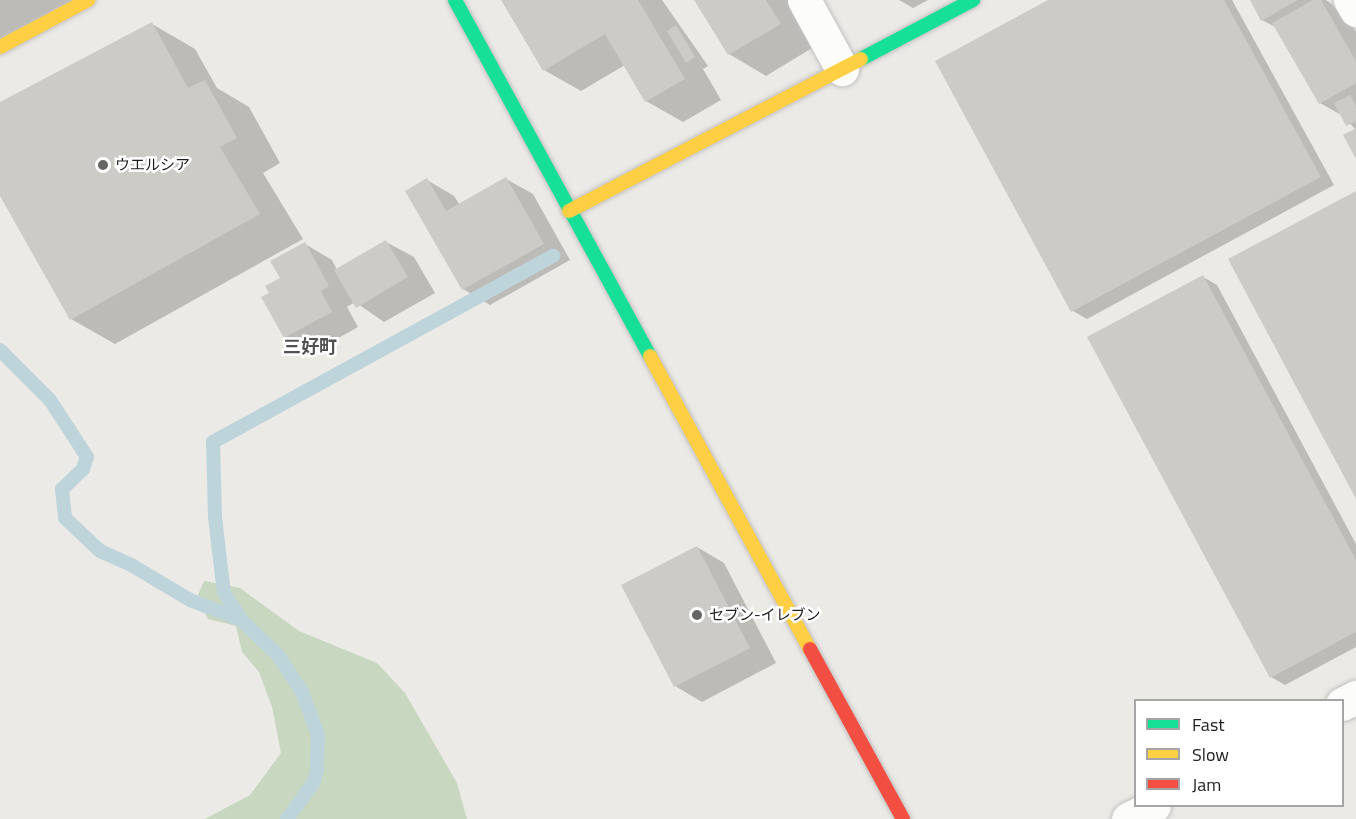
<!DOCTYPE html>
<html>
<head>
<meta charset="utf-8">
<style>
	body { margin:0 }
	#map { position:relative; width:1356px; height:819px; overflow:hidden; background:#eceae7; font-family:"Titillium Web","Noto Sans JP",sans-serif }
	div>[style] { position:absolute }
	.forest>* { inset:0; background:#c8d7bf }
	.shadow>* { inset:0; background:#0003 }
	.stream>* { height:14px; margin:-7px; padding:0 7px; transform-origin:7px; border-radius:7px; background:#bed4db }
	.building>* { inset:0; background:#cdcbc8 }
	.roads { filter:drop-shadow(0 0 2px #c2c1bf) drop-shadow(0 0 2px #c2c1bf) }
	.street>* { height:33px; margin:-16.5px; padding:0 16.5px; transform-origin:16.5px; border-radius:16.5px; background:#fcfcfb }
	.fast>* { height:14px; margin:-7px; padding:0 7px; transform-origin:7px; border-radius:7px; background:#16e098 }
	.slow>* { height:14px; margin:-7px; padding:0 7px; transform-origin:7px; border-radius:7px; background:#ffcf43 }
	.jam>* { height:14px; margin:-7px; padding:0 7px; transform-origin:7px; border-radius:7px; background:#f24e42 }
	.dots>* { width:16px; height:16px; translate:-50% -50%; box-sizing:border-box; border:3px solid #fff; border-radius:50% }
	span { translate:-50% -50%; white-space:nowrap; text-align:center; line-height:1.15; -webkit-text-stroke:5px #fff; paint-order:stroke }
	.poi-label { font-size:15px; color:#1e1e1e }
	.left { translate:0 -50%; text-align:left }
	.quarter-label { font-size:18px; color:#515151; font-weight:700 }
	.legend { position:absolute; left:1134px; top:699px; width:210px; height:108px; box-sizing:border-box; background:#fff; border:2px solid #a5a5a5; margin:0; padding:8px 10px; list-style:none; font-size:18px; color:#1e1e1e }
	.legend li { display:flex; align-items:center; gap:12px; height:30px }
	.legend b { width:30px; border:2px solid #a5a5a5 }
</style>
</head>
<body>
<div id="map">
	<div class="forest">
		<div style="clip-path:polygon(204px 581px,240px 588px,299px 631px,377px 663px,405px 693px,457px 783px,467px 819px,205px 819px,250px 795px,281px 753px,272px 707px,259px 672px,242px 652px,236px 626px,208px 619px,197px 597px)"></div>
	</div>
	<div class="shadow">
		<div style="clip-path:polygon(0 0,79px 0,0 52px)"></div>
		<div style="clip-path:polygon(502px 0,662px 0,708px 66px,703px 69px,721px 100px,683px 122px,646px 101px,625px 65px,581px 91px,544px 70px)"></div>
		<div style="clip-path:polygon(696px 0,789px 0,817px 45px,766px 76px,729px 54px)"></div>
		<div style="clip-path:polygon(899px 0,928px 0,913px 8px)"></div>
		<div style="clip-path:polygon(1051px 0,1232px 0,1334px 185px,1087px 319px,1073px 311px)"></div>
		<div style="clip-path:polygon(1252px 0,1326px 0,1346px 14px,1356px 32px,1356px 156px,1356px 130px,1343px 116px,1320px 103px,1277px 28px,1262px 20px)"></div>
		<div style="clip-path:polygon(152px 24px,195px 49px,217px 88px,249px 107px,280px 163px,263px 173px,303px 239px,115px 344px,71px 319px,0 193px,0 104px)"></div>
		<div style="clip-path:polygon(506px 179px,533px 194px,570px 260px,490px 305px,463px 289px,427px 180px,454px 196px,460px 205px)"></div>
		<div style="clip-path:polygon(386px 242px,414px 257px,435px 293px,384px 322px,355px 302px,347px 307px,358px 327px,312px 353px,285px 337px,271px 294px,305px 244px,332px 260px,337px 270px)"></div>
		<div style="clip-path:polygon(1203px 277px,1217px 285px,1356px 544px,1356px 647px,1285px 685px,1271px 677px)"></div>
		<div style="clip-path:polygon(697px 547px,724px 563px,776px 663px,702px 702px,675px 686px)"></div>
	</div>
	<div class="stream">
		<div style="left:0;top:350px;width:71px;rotate:45deg"></div>
		<div style="left:50px;top:400px;width:68px;rotate:57deg"></div>
		<div style="left:87px;top:457px;width:13px;rotate:108deg"></div>
		<div style="left:83px;top:469px;width:29px;rotate:136deg"></div>
		<div style="left:62px;top:489px;width:29px;rotate:84deg"></div>
		<div style="left:65px;top:518px;width:48px;rotate:43.3deg"></div>
		<div style="left:100px;top:551px;width:36px;rotate:24deg"></div>
		<div style="left:133px;top:566px;width:66px;rotate:30.8deg"></div>
		<div style="left:190px;top:600px;width:55px;rotate:21.4deg"></div>
		<div style="left:241px;top:620px;width:51px;rotate:43.4deg"></div>
		<div style="left:278px;top:655px;width:44px;rotate:57deg"></div>
		<div style="left:302px;top:692px;width:46px;rotate:69.6deg"></div>
		<div style="left:318px;top:735px;width:34px;rotate:92deg"></div>
		<div style="left:317px;top:769px;width:13px;rotate:103deg"></div>
		<div style="left:314px;top:782px;width:46px;rotate:126.1deg"></div>
		<div style="left:241px;top:619px;width:31px;rotate:-123deg"></div>
		<div style="left:224px;top:593px;width:77px;rotate:-96.8deg"></div>
		<div style="left:215px;top:517px;width:75px;rotate:-91.5deg"></div>
		<div style="left:213px;top:442px;width:388px;rotate:-28.7deg"></div>
	</div>
	<div class="building">
		<div style="clip-path:polygon(501px 0,638px 0,685px 79px,645px 102px,605px 34px,543px 71px)"></div>
		<div style="clip-path:polygon(694px 0,766px 0,781px 24px,728px 55px)"></div>
		<div style="clip-path:polygon(1048px 0,1224px 0,1321px 177px,1071px 312px,935px 61px)"></div>
		<div style="clip-path:polygon(1250px 0,1298px 0,1261px 21px)"></div>
		<div style="clip-path:polygon(1313px 0,1321px 0,1356px 61px,1356px 83px,1319px 104px,1272px 23px)"></div>
		<div style="clip-path:polygon(152px 22px,188px 88px,205px 80px,237px 138px,220px 147px,260px 214px,70px 320px,0 196px,0 102px)"></div>
		<div style="clip-path:polygon(676px 25px,695px 57px,686px 63px,667px 31px)"></div>
		<div style="clip-path:polygon(1350px 95px,1356px 106px,1356px 121px,1346px 126px,1334px 103px)"></div>
		<div style="clip-path:polygon(1356px 128px,1356px 159px,1343px 135px)"></div>
		<div style="clip-path:polygon(506px 177px,544px 244px,462px 290px,405px 191px,427px 178px,446px 211px)"></div>
		<div style="clip-path:polygon(1356px 191px,1356px 499px,1228px 259px)"></div>
		<div style="clip-path:polygon(386px 240px,408px 277px,356px 308px,334px 270px)"></div>
		<div style="clip-path:polygon(305px 242px,329px 286px,321px 291px,332px 312px,284px 338px,261px 297px,269px 293px,265px 286px,280px 278px,270px 261px)"></div>
		<div style="clip-path:polygon(1203px 275px,1356px 560px,1356px 632px,1270px 678px,1087px 337px)"></div>
		<div style="clip-path:polygon(697px 546px,750px 648px,674px 687px,621px 585px)"></div>
	</div>
	<div class="roads">
		<div class="street">
			<div style="left:804px;top:0;width:79px;rotate:61.2deg"></div>
			<div style="left:1350px;top:0;width:12px;rotate:59deg"></div>
			<div style="left:1342px;top:704px;width:16px;rotate:-27deg"></div>
			<div style="left:1128px;top:819px;width:29px;rotate:-27deg"></div>
		</div>
		<div class="fast">
			<div style="left:455px;top:0;width:406px;rotate:61.3deg"></div>
			<div style="left:861px;top:59px;width:127px;rotate:-27.8deg"></div>
		</div>
		<div class="slow">
			<div style="left:0;top:47px;width:100px;rotate:-28.1deg"></div>
			<div style="left:569px;top:211px;width:329px;rotate:-27.5deg"></div>
			<div style="left:650px;top:356px;width:334px;rotate:61.4deg"></div>
		</div>
		<div class="jam">
			<div style="left:810px;top:649px;width:194px;rotate:61.3deg"></div>
		</div>
	</div>
	<div class="dots">
		<div style="left:103px;top:165px;background:#666564"></div>
		<div style="left:697px;top:615px;background:#666564"></div>
	</div>
	<div class="poi-label">
		<span class="left" style="left:115px;top:165px">ウエルシア</span>
		<span class="left" style="left:709px;top:615px">セブン-イレブン</span>
	</div>
	<div class="quarter-label">
		<span style="left:310px;top:347px">三好町</span>
	</div>
	<ul class="legend">
	<li><b style="height:8px;background:#16e098"></b>Fast</li>
	<li><b style="height:8px;background:#ffcf43"></b>Slow</li>
	<li><b style="height:8px;background:#f24e42"></b>Jam</li>
	</ul>
</div>
</body>
</html>
